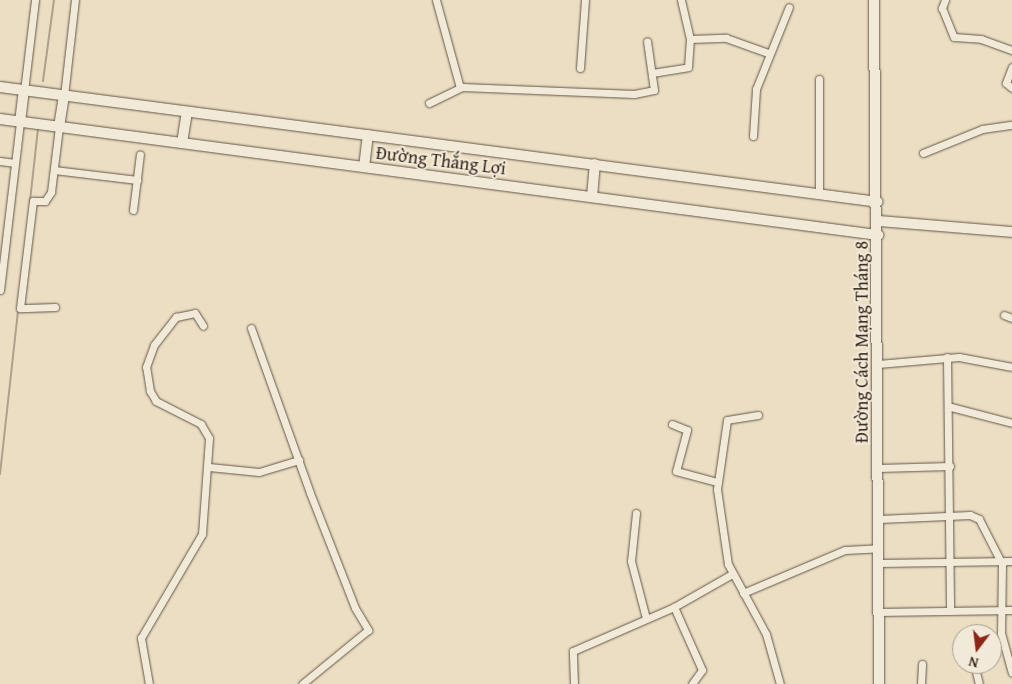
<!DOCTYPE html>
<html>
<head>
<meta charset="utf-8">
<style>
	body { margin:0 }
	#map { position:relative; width:1012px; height:684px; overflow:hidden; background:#ebdec3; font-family:"Gentium Book Plus",serif }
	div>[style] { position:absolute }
	.stream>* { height:2px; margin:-1px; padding:0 1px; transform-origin:1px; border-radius:1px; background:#aea08b }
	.roads { filter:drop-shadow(0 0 1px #645646) drop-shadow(0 0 1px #645646) }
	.street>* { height:7px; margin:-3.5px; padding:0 3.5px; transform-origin:3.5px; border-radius:3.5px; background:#f2ead8 }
	.secondary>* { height:10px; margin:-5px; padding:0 5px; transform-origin:5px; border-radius:5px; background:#f2ead8 }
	span { translate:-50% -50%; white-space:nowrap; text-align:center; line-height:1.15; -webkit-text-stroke:4px #f2ead8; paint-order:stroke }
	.street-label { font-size:18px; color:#37291d }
	.north { position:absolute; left:952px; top:624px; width:50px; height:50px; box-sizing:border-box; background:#f2ead8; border:1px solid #a79d8d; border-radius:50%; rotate:195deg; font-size:14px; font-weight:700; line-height:20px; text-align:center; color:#37291d }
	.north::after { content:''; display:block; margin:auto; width:18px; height:22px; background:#8f2418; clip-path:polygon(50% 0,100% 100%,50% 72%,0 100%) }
</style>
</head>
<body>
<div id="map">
	<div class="stream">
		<div style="left:43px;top:81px;width:82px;rotate:-82.3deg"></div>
		<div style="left:30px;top:201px;width:72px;rotate:-83.7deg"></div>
		<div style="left:0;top:474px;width:165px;rotate:-83.7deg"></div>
	</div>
	<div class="roads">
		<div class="street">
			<div style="left:436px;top:0;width:91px;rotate:74.7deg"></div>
			<div style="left:945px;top:0;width:9px;rotate:111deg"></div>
			<div style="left:942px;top:8px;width:31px;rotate:68deg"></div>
			<div style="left:954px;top:37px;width:27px;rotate:4deg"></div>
			<div style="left:981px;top:39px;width:33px;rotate:20deg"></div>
			<div style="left:690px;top:39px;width:36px;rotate:-2deg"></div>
			<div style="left:726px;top:38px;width:45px;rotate:19.7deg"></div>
			<div style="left:1012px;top:67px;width:17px;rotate:111deg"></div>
			<div style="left:1006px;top:83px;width:8px;rotate:40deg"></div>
			<div style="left:580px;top:68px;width:68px;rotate:-85.8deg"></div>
			<div style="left:652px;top:73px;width:36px;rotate:-9deg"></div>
			<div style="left:688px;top:67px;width:28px;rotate:-86deg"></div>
			<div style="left:690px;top:39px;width:40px;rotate:-103deg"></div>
			<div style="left:24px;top:91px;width:92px;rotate:-83.1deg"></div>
			<div style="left:64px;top:96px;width:97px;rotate:-83.5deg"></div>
			<div style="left:429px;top:103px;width:37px;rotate:-26deg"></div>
			<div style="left:462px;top:87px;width:172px;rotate:2.3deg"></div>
			<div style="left:634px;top:94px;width:20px;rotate:-11deg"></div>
			<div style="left:654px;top:90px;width:49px;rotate:-98.1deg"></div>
			<div style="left:753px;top:136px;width:47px;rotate:-86.3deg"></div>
			<div style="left:756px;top:89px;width:88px;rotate:-68.1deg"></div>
			<div style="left:923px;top:153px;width:64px;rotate:-22.1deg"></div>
			<div style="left:982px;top:129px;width:30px;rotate:-8deg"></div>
			<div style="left:0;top:161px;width:15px;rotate:8deg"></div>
			<div style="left:54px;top:170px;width:84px;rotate:6.9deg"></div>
			<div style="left:819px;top:193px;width:114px;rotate:-90deg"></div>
			<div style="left:133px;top:210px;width:56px;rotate:-82.9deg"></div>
			<div style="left:0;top:290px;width:169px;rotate:-83.2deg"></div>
			<div style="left:55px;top:307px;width:35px;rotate:178deg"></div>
			<div style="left:20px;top:308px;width:108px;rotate:-83.1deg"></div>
			<div style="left:33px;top:201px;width:12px"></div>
			<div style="left:45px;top:201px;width:11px;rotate:-56deg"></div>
			<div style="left:51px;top:192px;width:65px;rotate:-83deg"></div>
			<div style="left:1004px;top:315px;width:9px;rotate:21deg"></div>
			<div style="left:251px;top:328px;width:175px;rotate:70.3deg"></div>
			<div style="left:310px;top:493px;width:123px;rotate:68.6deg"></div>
			<div style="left:355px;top:608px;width:26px;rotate:59deg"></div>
			<div style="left:368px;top:630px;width:85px;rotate:140.7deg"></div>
			<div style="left:947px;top:357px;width:254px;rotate:89.3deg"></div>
			<div style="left:878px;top:364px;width:81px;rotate:-4.9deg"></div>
			<div style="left:959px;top:357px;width:54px;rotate:10.7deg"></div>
			<div style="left:951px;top:407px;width:63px;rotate:14.7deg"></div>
			<div style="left:758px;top:415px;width:31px;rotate:171deg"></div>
			<div style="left:727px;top:420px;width:70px;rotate:98.2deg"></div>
			<div style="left:717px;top:489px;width:76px;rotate:81.7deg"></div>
			<div style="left:728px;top:564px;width:80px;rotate:61.5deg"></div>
			<div style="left:766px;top:634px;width:52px;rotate:74.4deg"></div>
			<div style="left:672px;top:424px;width:16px;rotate:22deg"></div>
			<div style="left:687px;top:430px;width:42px;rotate:105deg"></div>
			<div style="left:676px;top:471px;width:42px;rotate:15deg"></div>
			<div style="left:209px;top:467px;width:50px;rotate:5.7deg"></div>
			<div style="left:259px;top:472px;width:42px;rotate:-16.7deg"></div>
			<div style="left:878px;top:468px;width:72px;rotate:-1.6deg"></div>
			<div style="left:636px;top:513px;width:48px;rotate:95.9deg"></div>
			<div style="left:631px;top:561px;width:59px;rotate:75.3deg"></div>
			<div style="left:879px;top:519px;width:91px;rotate:-2.5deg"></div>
			<div style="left:970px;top:515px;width:10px;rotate:24deg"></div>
			<div style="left:979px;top:519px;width:51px;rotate:62.9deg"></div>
			<div style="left:1002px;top:564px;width:69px;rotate:90.8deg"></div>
			<div style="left:1001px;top:633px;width:41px;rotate:74.6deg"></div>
			<div style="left:879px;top:563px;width:133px;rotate:-0.9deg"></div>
			<div style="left:743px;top:593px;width:111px;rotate:-22.9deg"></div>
			<div style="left:845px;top:550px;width:34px;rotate:-3deg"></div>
			<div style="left:674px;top:607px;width:69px;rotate:66deg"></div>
			<div style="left:702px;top:670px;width:17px;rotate:126deg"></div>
			<div style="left:878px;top:612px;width:134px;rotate:-0.9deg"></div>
			<div style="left:976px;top:672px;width:12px;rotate:76deg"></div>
			<div style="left:149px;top:684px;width:47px;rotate:-99.9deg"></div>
			<div style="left:141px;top:638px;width:121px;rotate:-59.6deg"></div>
			<div style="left:202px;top:534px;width:96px;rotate:-85.8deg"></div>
			<div style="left:209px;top:438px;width:16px;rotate:-120deg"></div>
			<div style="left:201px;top:424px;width:51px;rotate:-152.9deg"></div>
			<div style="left:156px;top:401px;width:12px;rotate:-121deg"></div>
			<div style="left:150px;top:391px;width:24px;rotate:-99deg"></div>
			<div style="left:146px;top:367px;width:23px;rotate:-70deg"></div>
			<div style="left:154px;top:345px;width:36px;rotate:-52deg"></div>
			<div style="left:176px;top:317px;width:19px;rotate:-12deg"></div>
			<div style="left:195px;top:313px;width:15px;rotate:58deg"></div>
			<div style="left:574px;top:684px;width:33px;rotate:-92deg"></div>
			<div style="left:573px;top:651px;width:110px;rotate:-23.5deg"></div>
			<div style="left:674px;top:607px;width:67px;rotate:-29.6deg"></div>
			<div style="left:921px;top:684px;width:20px;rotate:-87deg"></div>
		</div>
		<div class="secondary">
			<div style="left:874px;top:0;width:684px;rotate:89.58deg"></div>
			<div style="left:0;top:87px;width:885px;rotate:7.46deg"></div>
			<div style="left:0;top:119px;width:886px;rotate:7.53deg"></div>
			<div style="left:20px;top:122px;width:31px;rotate:-83deg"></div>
			<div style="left:59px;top:127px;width:31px;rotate:-81deg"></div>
			<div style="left:182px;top:143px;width:31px;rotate:-81deg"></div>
			<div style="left:364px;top:167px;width:32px;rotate:-83deg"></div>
			<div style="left:592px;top:197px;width:33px;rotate:-85deg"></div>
			<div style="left:878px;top:221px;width:134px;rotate:4.7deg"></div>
		</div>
	</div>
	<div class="street-label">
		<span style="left:441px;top:161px;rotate:7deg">Đường Thắng Lợi</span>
		<span style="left:862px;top:342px;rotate:-90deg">Đường Cách Mạng Tháng 8</span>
	</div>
	<div class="north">N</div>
</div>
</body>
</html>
